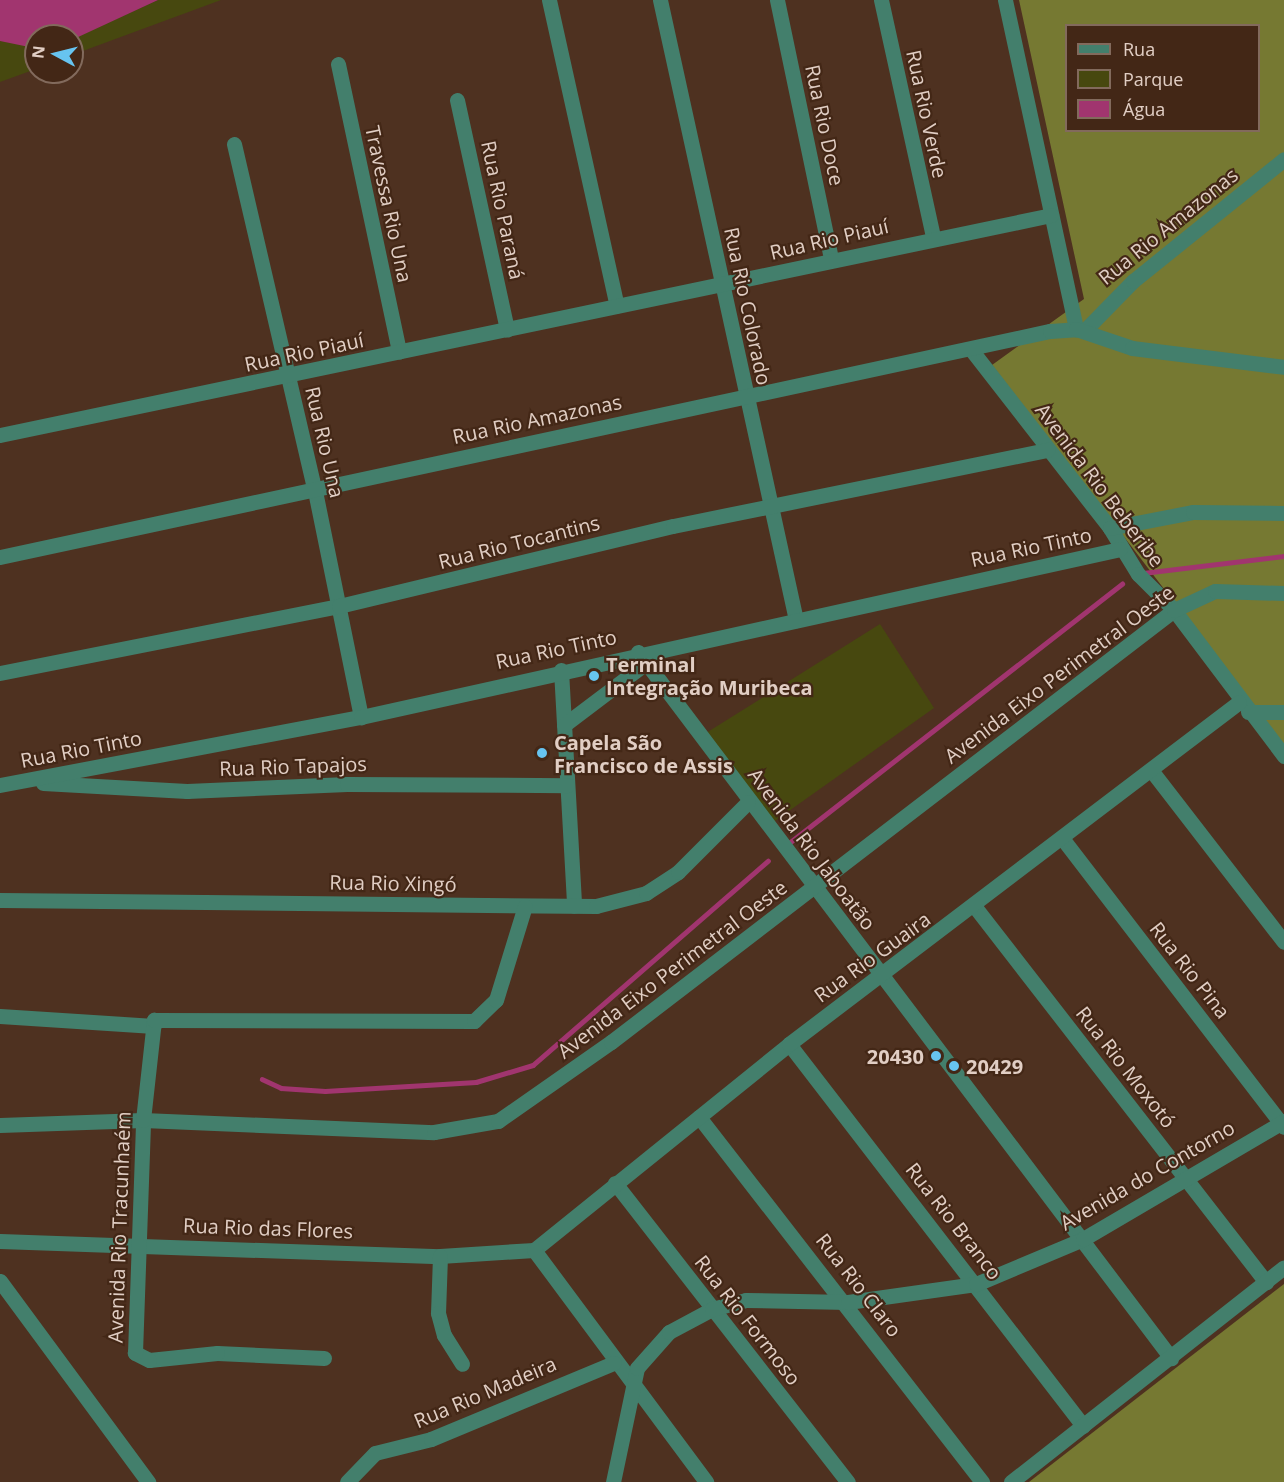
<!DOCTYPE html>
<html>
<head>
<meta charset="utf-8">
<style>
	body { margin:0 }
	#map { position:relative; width:1284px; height:1482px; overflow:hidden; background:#4e3120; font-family:"Open Sans",sans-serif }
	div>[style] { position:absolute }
	.green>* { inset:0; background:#47480f }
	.forest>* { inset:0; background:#767932 }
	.water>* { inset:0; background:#a1356f }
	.stream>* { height:4.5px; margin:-2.25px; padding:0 2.25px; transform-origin:2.25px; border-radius:2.25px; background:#a1356f }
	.minor>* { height:15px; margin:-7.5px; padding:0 7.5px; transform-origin:7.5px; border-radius:7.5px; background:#437f6c }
	.dots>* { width:16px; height:16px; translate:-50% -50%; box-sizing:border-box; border:3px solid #432716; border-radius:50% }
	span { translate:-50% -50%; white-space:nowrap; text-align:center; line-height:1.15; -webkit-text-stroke:4.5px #432716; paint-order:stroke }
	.street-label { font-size:20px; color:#e1cec4 }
	.poi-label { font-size:20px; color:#e1cec4; font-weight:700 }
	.left { translate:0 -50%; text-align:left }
	.right { translate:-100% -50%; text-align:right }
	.legend { position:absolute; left:1065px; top:24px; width:195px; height:108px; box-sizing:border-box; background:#432716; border:2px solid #826a5c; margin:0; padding:8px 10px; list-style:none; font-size:18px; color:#e1cec4 }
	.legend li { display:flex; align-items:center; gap:12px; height:30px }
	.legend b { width:30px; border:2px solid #826a5c }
	.north { position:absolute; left:24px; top:24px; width:60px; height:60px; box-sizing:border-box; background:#432716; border:2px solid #826a5c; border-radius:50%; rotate:277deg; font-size:16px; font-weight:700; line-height:24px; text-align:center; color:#e1cec4 }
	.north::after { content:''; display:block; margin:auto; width:21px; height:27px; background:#67c4f0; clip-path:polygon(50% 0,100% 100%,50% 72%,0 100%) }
</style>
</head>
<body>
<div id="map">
	<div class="green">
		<div style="clip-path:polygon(158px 0,221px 0,72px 55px,72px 39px)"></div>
		<div style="clip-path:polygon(0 41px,36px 47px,36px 69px,0 82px)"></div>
		<div style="clip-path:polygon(880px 624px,934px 708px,772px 823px,706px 733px)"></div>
	</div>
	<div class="forest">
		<div style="clip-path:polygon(evenodd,1019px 0,1284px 0,1284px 745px,992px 365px,1084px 299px,1019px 0,1066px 26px,1258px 26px,1258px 130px,1066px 130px,1066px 26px)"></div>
		<div style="clip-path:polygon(1284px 1284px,1284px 1482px,1029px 1482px)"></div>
	</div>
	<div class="water">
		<div style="clip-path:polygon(0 0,158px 0,76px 38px,36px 36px,34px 48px,0 41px)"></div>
	</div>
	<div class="stream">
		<div style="left:1143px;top:573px;width:142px;rotate:-6.9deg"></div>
		<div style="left:789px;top:843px;width:422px;rotate:-37.9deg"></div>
		<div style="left:262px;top:1079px;width:21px;rotate:25deg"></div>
		<div style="left:281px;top:1088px;width:44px;rotate:3.9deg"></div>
		<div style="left:325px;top:1091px;width:151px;rotate:-3.4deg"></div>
		<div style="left:476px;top:1082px;width:59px;rotate:-16.6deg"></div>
		<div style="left:533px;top:1065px;width:311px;rotate:-41deg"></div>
	</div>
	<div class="minor">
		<div style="left:549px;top:0;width:313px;rotate:77.5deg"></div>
		<div style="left:660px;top:0;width:635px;rotate:77.63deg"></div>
		<div style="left:777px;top:0;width:265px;rotate:78.2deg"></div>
		<div style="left:881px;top:0;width:243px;rotate:77.6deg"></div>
		<div style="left:1005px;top:0;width:337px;rotate:77.8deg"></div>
		<div style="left:338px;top:64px;width:294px;rotate:78deg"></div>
		<div style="left:457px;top:100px;width:235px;rotate:77.7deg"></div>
		<div style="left:234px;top:144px;width:356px;rotate:76.9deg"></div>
		<div style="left:315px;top:491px;width:231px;rotate:78.5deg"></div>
		<div style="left:1084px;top:331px;width:70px;rotate:-45.6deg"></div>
		<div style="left:1133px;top:281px;width:194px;rotate:-38.9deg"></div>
		<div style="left:973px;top:352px;width:223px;rotate:52.1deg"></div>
		<div style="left:1110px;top:528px;width:54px;rotate:58.7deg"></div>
		<div style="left:1138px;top:574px;width:51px;rotate:45deg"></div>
		<div style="left:1174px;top:610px;width:183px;rotate:53deg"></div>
		<div style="left:0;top:435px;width:1074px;rotate:-11.82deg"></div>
		<div style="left:1110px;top:528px;width:85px;rotate:-10.9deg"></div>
		<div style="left:1193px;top:512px;width:91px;rotate:0.6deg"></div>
		<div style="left:0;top:557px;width:1074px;rotate:-12.15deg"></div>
		<div style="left:1050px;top:331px;width:26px;rotate:-4deg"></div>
		<div style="left:1076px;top:329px;width:59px;rotate:18.7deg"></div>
		<div style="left:1132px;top:348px;width:153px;rotate:7.1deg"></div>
		<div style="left:638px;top:652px;width:885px;rotate:52.95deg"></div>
		<div style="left:561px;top:670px;width:236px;rotate:86.8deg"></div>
		<div style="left:0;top:673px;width:346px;rotate:-11.2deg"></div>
		<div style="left:339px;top:606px;width:343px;rotate:-13.5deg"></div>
		<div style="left:673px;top:526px;width:382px;rotate:-11.5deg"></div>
		<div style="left:1248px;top:712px;width:36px"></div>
		<div style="left:564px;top:725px;width:103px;rotate:-37.1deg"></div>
		<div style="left:1151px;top:770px;width:217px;rotate:52.3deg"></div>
		<div style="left:43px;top:783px;width:144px;rotate:3.2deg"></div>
		<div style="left:187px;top:791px;width:160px;rotate:-2.5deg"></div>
		<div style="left:347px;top:784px;width:220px;rotate:0.3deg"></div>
		<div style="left:0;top:785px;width:367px;rotate:-10.7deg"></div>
		<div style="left:361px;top:717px;width:777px;rotate:-12.48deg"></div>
		<div style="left:1062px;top:838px;width:364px;rotate:52.5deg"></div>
		<div style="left:0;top:900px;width:596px;rotate:0.58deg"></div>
		<div style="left:596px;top:906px;width:52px;rotate:-14.6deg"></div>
		<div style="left:646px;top:893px;width:38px;rotate:-33deg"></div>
		<div style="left:678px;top:872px;width:99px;rotate:-45deg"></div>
		<div style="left:975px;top:907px;width:475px;rotate:52.2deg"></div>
		<div style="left:0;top:1016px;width:154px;rotate:3.7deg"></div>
		<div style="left:789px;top:1044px;width:482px;rotate:52.4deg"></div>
		<div style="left:699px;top:1117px;width:462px;rotate:52.2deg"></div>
		<div style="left:0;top:1125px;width:143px;rotate:-2deg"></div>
		<div style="left:143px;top:1120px;width:291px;rotate:2.4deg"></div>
		<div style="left:434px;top:1132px;width:65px;rotate:-9.8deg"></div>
		<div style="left:498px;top:1121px;width:138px;rotate:-35deg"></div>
		<div style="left:611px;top:1042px;width:710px;rotate:-37.5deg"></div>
		<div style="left:1174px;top:610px;width:45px;rotate:-24.9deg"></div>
		<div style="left:1215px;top:591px;width:69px;rotate:1.7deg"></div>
		<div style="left:615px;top:1183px;width:379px;rotate:52.1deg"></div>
		<div style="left:0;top:1241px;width:440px;rotate:2deg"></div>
		<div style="left:440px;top:1256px;width:94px;rotate:-3.7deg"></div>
		<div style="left:534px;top:1250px;width:328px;rotate:-38.9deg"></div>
		<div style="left:789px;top:1044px;width:565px;rotate:-37.23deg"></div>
		<div style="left:534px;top:1250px;width:289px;rotate:53.4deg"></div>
		<div style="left:440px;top:1256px;width:57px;rotate:92deg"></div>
		<div style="left:438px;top:1313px;width:23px;rotate:75deg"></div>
		<div style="left:444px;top:1335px;width:34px;rotate:58deg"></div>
		<div style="left:0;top:1281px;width:250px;rotate:53.6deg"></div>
		<div style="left:324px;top:1358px;width:107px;rotate:-177.3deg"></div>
		<div style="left:217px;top:1353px;width:68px;rotate:174.1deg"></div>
		<div style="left:149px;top:1360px;width:16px;rotate:-153deg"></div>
		<div style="left:135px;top:1353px;width:233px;rotate:-88deg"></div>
		<div style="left:143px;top:1120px;width:101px;rotate:-83.7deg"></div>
		<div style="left:154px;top:1020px;width:320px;rotate:0.2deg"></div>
		<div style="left:474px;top:1021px;width:30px;rotate:-44deg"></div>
		<div style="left:496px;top:1000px;width:98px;rotate:-72.9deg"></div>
		<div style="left:347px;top:1482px;width:40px;rotate:-46deg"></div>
		<div style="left:375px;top:1453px;width:58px;rotate:-14deg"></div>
		<div style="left:431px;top:1439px;width:198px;rotate:-22.6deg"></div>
		<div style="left:613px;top:1482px;width:116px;rotate:-78.1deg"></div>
		<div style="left:637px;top:1368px;width:48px;rotate:-48.4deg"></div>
		<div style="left:669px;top:1332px;width:49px;rotate:-28.1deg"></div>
		<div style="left:712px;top:1309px;width:35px;rotate:-15deg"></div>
		<div style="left:746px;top:1300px;width:102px;rotate:1.1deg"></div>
		<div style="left:848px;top:1302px;width:129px;rotate:-8deg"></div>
		<div style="left:976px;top:1284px;width:116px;rotate:-22.8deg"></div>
		<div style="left:1083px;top:1239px;width:233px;rotate:-30.4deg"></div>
		<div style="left:1011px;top:1482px;width:347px;rotate:-38.2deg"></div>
	</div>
	<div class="dots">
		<div style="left:594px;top:676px;background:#67c4f0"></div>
		<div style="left:542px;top:753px;background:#67c4f0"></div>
		<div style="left:936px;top:1056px;background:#67c4f0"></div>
		<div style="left:954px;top:1066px;background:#67c4f0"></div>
	</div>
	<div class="street-label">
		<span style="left:927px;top:114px;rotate:78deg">Rua Rio Verde</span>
		<span style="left:825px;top:125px;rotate:78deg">Rua Rio Doce</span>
		<span style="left:389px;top:204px;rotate:78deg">Travessa Rio Una</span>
		<span style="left:503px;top:210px;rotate:78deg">Rua Rio Paraná</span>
		<span style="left:1168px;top:226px;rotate:-39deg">Rua Rio Amazonas</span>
		<span style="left:829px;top:239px;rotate:-13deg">Rua Rio Piauí</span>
		<span style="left:748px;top:306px;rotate:78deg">Rua Rio Colorado</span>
		<span style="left:304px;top:352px;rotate:-12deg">Rua Rio Piauí</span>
		<span style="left:537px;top:419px;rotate:-12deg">Rua Rio Amazonas</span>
		<span style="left:325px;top:442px;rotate:77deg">Rua Rio Una</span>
		<span style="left:1100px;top:485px;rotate:53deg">Avenida Rio Beberibe</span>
		<span style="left:519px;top:542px;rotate:-14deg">Rua Rio Tocantins</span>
		<span style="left:1031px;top:547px;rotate:-12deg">Rua Rio Tinto</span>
		<span style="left:556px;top:649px;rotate:-12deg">Rua Rio Tinto</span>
		<span style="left:1059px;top:674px;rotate:-37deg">Avenida Eixo Perimetral Oeste</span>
		<span style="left:81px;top:749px;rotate:-11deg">Rua Rio Tinto</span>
		<span style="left:293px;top:766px;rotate:-2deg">Rua Rio Tapajos</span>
		<span style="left:812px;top:849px;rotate:53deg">Avenida Rio Jaboatão</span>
		<span style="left:393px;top:883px;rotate:1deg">Rua Rio Xingó</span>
		<span style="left:872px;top:957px;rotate:-36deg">Rua Rio Guaira</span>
		<span style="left:672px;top:969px;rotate:-37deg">Avenida Eixo Perimetral Oeste</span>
		<span style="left:1190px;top:970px;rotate:52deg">Rua Rio Pina</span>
		<span style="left:1126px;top:1067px;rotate:52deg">Rua Rio Moxotó</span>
		<span style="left:1147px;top:1175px;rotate:-30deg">Avenida do Contorno</span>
		<span style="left:954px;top:1221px;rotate:52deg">Rua Rio Branco</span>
		<span style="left:119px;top:1227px;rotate:-88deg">Avenida Rio Tracunhaém</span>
		<span style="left:268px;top:1228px;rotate:2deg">Rua Rio das Flores</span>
		<span style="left:859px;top:1285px;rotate:52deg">Rua Rio Claro</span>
		<span style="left:748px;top:1320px;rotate:52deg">Rua Rio Formoso</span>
		<span style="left:485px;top:1392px;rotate:-23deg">Rua Rio Madeira</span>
	</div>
	<div class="poi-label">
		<span class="left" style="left:606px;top:676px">Terminal<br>Integração Muribeca</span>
		<span class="left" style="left:554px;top:754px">Capela São<br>Francisco de Assis</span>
		<span class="right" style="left:924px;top:1056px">20430</span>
		<span class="left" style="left:966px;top:1066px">20429</span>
	</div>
	<ul class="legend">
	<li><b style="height:8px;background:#437f6c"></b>Rua</li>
	<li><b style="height:16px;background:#47480f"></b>Parque</li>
	<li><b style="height:16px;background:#a1356f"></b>Água</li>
	</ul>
	<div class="north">N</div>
</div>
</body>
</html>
